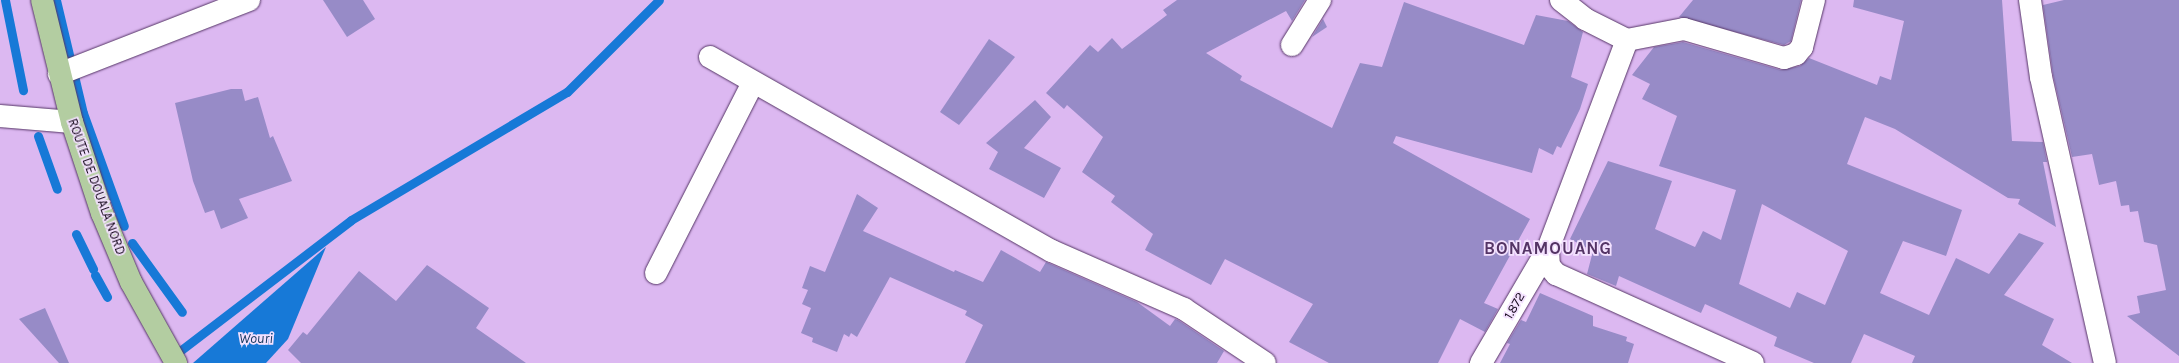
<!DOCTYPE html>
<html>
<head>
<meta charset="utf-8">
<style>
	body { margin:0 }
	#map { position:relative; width:2179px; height:363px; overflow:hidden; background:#dcb8f1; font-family:Karla,sans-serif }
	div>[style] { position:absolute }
	.water>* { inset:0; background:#1779d7 }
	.stream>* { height:9px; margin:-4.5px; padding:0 4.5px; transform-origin:4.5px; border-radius:4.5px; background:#1779d7 }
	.building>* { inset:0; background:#978bc7 }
	.roads { filter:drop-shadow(0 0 1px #553566) drop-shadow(0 0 1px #553566) }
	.minor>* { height:22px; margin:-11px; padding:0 11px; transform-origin:11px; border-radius:11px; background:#fff }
	.primary>* { height:22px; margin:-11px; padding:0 11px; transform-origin:11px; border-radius:11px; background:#b3cda1 }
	span { translate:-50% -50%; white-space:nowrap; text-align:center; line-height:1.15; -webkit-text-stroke:3.5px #f3e1fe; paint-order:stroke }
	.street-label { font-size:13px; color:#15081b }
	.water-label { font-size:14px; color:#14375d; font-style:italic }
	.district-label { font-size:17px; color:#543465; font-weight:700; letter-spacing:1px }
</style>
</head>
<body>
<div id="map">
	<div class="water">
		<div style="clip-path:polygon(326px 247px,288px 339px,266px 363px,193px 363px)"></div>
	</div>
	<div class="stream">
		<div style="left:5px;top:0;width:92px;rotate:78.7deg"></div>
		<div style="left:56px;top:0;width:116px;rotate:76.6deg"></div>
		<div style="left:83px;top:113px;width:120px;rotate:70.1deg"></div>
		<div style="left:38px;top:136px;width:56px;rotate:70.3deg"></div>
		<div style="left:76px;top:234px;width:39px;rotate:64deg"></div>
		<div style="left:132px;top:243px;width:85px;rotate:54.1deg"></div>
		<div style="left:95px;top:275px;width:25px;rotate:61deg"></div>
		<div style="left:172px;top:357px;width:225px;rotate:-37.4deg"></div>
		<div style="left:351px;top:220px;width:251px;rotate:-30.7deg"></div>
		<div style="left:567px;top:92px;width:130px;rotate:-45deg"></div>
	</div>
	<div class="building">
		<div style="clip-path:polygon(323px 0,363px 0,375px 19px,347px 37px)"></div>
		<div style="clip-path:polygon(1177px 0,1305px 0,1292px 21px,1286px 11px,1206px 53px,1242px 76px,1240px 80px,1332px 128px,1360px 63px,1382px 67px,1404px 2px,1524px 45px,1536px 15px,1568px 21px,1583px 32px,1571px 77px,1588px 84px,1580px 109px,1561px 148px,1557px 146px,1553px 155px,1539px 148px,1532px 173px,1396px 136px,1393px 143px,1530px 219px,1484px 303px,1498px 309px,1485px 332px,1460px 319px,1438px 363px,1329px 363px,1289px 342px,1313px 304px,1225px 259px,1211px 285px,1145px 250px,1153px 234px,1111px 202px,1115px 196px,1082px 172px,1103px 137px,1067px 105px,1064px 109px,1046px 93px,1090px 45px,1098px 52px,1112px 38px,1122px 49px,1167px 15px,1163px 10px)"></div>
		<div style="clip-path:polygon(1693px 0,1801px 0,1791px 41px,1784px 45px,1679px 17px)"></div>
		<div style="clip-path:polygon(evenodd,1854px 0,2002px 0,2012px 141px,2043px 142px,2047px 162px,2043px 162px,2056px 227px,2018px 204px,2020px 199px,2008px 198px,1895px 129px,1865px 117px,1847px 164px,1962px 210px,1946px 256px,1903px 241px,1880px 293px,1929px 315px,1956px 258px,1989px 274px,2019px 233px,2044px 243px,2004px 295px,2054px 319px,2042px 345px,2072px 363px,1912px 363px,1915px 356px,1864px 334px,1851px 363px,1814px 363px,1774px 346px,1777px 337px,1705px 304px,1701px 313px,1619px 276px,1616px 286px,1587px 274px,1593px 251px,1570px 239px,1608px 161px,1672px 181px,1655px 229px,1695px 247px,1703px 231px,1721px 240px,1736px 190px,1659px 166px,1677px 116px,1642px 99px,1650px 84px,1632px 75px,1654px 47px,1683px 42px,1781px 70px,1800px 66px,1809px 58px,1877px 85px,1880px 76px,1891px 80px,1904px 21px,1853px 7px,1854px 0,1762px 204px,1848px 251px,1825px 305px,1797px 292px,1790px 308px,1739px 284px,1762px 204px)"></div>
		<div style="clip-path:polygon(2064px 0,2179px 0,2179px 356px,2127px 316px,2140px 313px,2137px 296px,2166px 290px,2157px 245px,2144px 242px,2138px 211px,2130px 212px,2129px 205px,2121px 206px,2116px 181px,2099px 185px,2092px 154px,2072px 157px,2053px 75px,2043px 5px)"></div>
		<div style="clip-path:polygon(1323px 19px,1327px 27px,1312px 37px)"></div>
		<div style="clip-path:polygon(989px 39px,1015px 57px,959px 125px,940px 112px)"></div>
		<div style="clip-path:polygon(231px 89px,242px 89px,245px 101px,258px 97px,270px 138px,273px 136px,292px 181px,239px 199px,248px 218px,221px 229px,214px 210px,205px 213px,193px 181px,175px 103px)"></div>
		<div style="clip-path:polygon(1035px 100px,1051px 117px,1024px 148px,1061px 168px,1044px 198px,989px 169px,998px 152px,986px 143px)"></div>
		<div style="clip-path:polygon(857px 194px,878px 208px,863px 231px,954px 272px,955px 270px,983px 282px,1001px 250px,1040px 272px,1046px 262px,1137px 302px,1170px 326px,1175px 319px,1178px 320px,1224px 351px,1217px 363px,965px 363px,983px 325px,965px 315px,967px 311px,890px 277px,857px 337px,851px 333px,849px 337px,844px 334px,837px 352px,812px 342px,813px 338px,801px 333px,811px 308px,802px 304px,808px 290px,802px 288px,810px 266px,825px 272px)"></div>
		<div style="clip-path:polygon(427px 265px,489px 308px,476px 328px,526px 363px,301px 363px,288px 350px,303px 332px,307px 335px,359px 271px,396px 301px)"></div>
		<div style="clip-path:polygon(1540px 293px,1593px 316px,1593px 326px,1627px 337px,1626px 341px,1634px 344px,1628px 363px,1500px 363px,1510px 344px,1507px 343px,1521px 320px,1526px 322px)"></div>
		<div style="clip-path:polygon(45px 308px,69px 363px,59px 363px,19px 319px)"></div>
	</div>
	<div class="roads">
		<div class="minor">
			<div style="left:1561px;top:0;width:31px;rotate:38deg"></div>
			<div style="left:1585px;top:19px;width:47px;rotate:26.6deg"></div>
			<div style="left:1627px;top:40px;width:58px;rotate:-10.9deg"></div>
			<div style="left:1684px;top:29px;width:104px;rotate:16.2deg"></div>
			<div style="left:1784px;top:58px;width:13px;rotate:-18deg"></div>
			<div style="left:1796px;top:54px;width:9px;rotate:-49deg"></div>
			<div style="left:1802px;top:47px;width:49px;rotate:-75.7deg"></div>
			<div style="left:2030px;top:0;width:78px;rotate:81.9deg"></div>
			<div style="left:2041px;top:77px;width:293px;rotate:77.4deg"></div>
			<div style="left:1627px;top:40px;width:223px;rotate:110.7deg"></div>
			<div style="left:1548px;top:249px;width:17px;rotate:87deg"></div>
			<div style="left:1549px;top:266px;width:11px;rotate:49deg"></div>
			<div style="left:1556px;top:274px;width:216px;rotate:24.3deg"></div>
			<div style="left:1292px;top:45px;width:53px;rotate:-58.1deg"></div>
			<div style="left:710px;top:57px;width:393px;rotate:29.6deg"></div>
			<div style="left:1052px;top:251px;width:144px;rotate:23.7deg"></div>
			<div style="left:1184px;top:309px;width:97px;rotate:33.7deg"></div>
			<div style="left:59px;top:74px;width:204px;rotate:-21.3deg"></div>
			<div style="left:0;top:116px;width:72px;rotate:4.8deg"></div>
			<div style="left:656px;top:273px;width:213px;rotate:-63deg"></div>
			<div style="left:1481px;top:363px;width:132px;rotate:-59.6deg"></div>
		</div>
		<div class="primary">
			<div style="left:42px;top:0;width:126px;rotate:76.2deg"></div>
			<div style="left:72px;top:122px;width:96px;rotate:71.8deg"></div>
			<div style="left:102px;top:213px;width:75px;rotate:67.2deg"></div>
			<div style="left:131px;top:282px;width:93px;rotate:60.9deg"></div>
		</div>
	</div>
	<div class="street-label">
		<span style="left:96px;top:187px;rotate:70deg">ROUTE DE DOUALA NORD</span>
		<span style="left:1515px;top:306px;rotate:-60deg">1.872</span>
	</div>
	<div class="water-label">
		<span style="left:256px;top:339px">Wouri</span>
	</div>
	<div class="district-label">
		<span style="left:1548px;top:249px">BONAMOUANG</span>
	</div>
</div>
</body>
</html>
